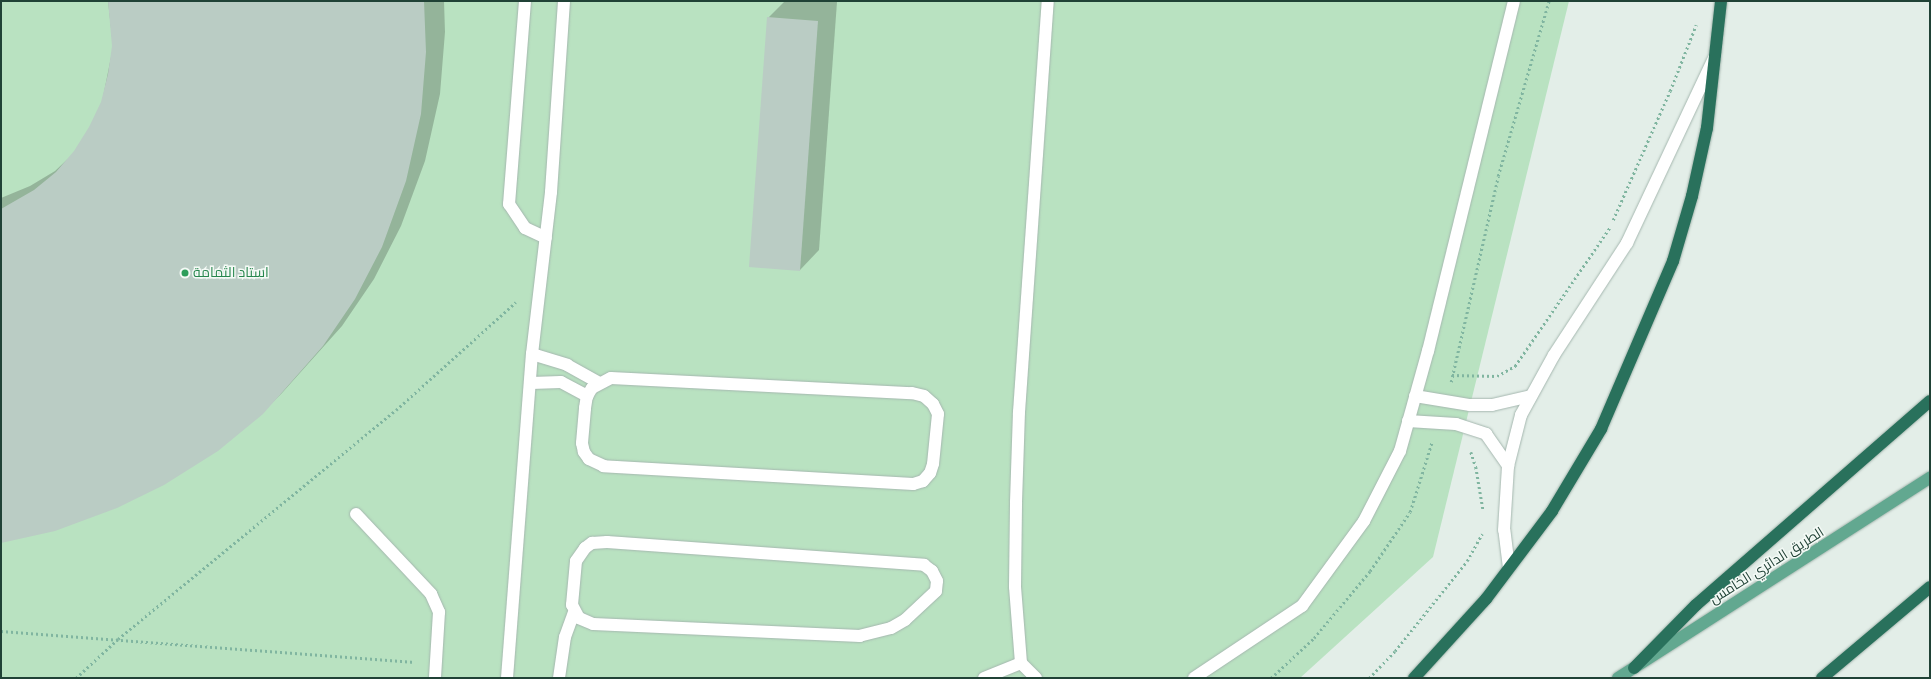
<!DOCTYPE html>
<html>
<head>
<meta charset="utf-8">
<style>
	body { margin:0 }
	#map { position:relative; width:1931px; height:679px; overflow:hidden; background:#e3eee8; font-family:Signika,Cairo,sans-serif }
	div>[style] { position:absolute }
	.green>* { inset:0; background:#b9e2c1 }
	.shadow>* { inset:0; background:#0003 }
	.building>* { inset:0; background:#baccc4 }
	.path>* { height:2.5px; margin-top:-1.25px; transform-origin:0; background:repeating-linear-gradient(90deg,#80b5a0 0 2px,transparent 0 5px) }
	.roads { filter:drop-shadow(0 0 1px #a5b7af) drop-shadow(0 0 1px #a5b7af) }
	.service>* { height:12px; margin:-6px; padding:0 6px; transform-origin:6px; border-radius:6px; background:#fff }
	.primary>* { height:12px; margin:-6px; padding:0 6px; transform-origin:6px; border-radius:6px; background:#62a890 }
	.motorway>* { height:12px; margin:-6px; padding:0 6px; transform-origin:6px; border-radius:6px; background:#29715c }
	.dots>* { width:11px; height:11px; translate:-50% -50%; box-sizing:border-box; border:2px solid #f4faf6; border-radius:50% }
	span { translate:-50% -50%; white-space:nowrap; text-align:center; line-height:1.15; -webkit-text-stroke:3px #f4faf6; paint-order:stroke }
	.leisure-label { font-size:14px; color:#27864d }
	.left { translate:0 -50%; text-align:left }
	.street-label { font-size:14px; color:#204236 }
	.frame { position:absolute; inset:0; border:2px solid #204236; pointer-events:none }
</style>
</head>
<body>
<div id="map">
	<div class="green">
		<div style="clip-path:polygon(1px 1px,1569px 1px,1433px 557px,1300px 678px,1px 678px)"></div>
	</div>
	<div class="shadow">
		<div style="clip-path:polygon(108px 1px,444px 1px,445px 32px,440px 94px,425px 161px,401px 226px,374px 279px,342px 326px,282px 393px,262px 413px,1px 542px,1px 198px,30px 186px,55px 171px,75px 152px,90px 128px,102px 102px,113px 47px)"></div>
		<div style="clip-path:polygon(785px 1px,837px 2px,819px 250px,800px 270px,768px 18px)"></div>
	</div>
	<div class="building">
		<div style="clip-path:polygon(108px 1px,424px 1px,426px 52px,421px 114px,406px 181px,382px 247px,355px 299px,323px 346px,263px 414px,218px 451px,164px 485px,117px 508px,55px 531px,1px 543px,1px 209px,34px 190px,56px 172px,74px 151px,89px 127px,101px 102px,108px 74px,112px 46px)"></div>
		<div style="clip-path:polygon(767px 17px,818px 21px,800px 271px,749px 267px)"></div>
	</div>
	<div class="path">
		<div style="left:1613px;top:220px;width:141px;rotate:-66.2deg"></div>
		<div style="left:1670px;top:91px;width:71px;rotate:-68.5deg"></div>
		<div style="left:1452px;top:375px;width:45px;rotate:1.3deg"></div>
		<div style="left:1497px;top:376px;width:21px;rotate:-29deg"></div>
		<div style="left:1515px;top:366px;width:168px;rotate:-55.6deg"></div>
		<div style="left:1451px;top:382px;width:211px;rotate:-77.1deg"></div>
		<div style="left:1498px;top:176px;width:182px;rotate:-73.8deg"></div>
		<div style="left:1471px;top:452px;width:16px;rotate:72deg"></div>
		<div style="left:1476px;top:467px;width:43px;rotate:80.5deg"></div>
		<div style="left:1px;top:631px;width:415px;rotate:4.3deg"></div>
		<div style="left:76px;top:678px;width:57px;rotate:-42.9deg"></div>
		<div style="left:118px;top:639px;width:360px;rotate:-39.5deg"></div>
		<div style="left:396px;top:410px;width:161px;rotate:-42deg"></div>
		<div style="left:1271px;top:678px;width:59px;rotate:-42.9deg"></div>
		<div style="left:1314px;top:638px;width:87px;rotate:-50.1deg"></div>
		<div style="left:1370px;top:571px;width:71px;rotate:-55.9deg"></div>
		<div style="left:1410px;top:512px;width:73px;rotate:-72.6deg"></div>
		<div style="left:1369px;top:678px;width:37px;rotate:-46deg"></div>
		<div style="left:1395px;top:651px;width:115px;rotate:-51.3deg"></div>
		<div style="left:1467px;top:561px;width:31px;rotate:-61deg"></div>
	</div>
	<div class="roads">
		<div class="service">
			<div style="left:525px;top:1px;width:204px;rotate:94.5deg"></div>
			<div style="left:509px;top:204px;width:29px;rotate:56deg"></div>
			<div style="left:525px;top:228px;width:23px;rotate:25deg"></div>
			<div style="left:532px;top:354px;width:37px;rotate:17deg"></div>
			<div style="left:567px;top:365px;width:37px;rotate:29deg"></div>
			<div style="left:611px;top:378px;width:301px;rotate:2.9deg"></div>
			<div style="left:912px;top:393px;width:12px;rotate:14deg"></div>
			<div style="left:924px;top:396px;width:12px;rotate:42deg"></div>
			<div style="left:933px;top:404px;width:11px;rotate:63deg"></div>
			<div style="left:938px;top:414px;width:50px;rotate:95.7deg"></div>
			<div style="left:933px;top:464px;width:9px;rotate:108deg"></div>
			<div style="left:930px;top:473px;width:11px;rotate:131deg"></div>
			<div style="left:923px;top:481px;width:10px;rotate:163deg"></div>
			<div style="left:913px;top:484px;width:310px;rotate:-176.7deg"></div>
			<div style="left:604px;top:466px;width:17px;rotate:-155deg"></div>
			<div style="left:589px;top:459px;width:9px;rotate:-126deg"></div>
			<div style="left:584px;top:452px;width:9px;rotate:-103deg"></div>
			<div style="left:582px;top:443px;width:35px;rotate:-85deg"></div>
			<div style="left:585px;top:408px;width:12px;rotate:-81deg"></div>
			<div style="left:587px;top:396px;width:9px;rotate:-58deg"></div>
			<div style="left:592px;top:388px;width:21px;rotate:-28deg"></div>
			<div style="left:531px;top:383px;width:30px;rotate:-2deg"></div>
			<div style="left:561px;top:382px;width:30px;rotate:28deg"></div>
			<div style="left:1415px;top:396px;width:56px;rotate:9.3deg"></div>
			<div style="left:1470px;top:405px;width:22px"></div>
			<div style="left:1492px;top:405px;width:40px;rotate:-13deg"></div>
			<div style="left:1408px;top:421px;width:48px;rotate:3.6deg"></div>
			<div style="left:1456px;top:424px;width:32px;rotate:18deg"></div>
			<div style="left:1486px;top:434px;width:39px;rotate:55deg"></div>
			<div style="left:356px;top:514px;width:110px;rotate:46.8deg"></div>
			<div style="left:431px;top:594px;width:20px;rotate:66deg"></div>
			<div style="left:439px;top:612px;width:66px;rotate:93.5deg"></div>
			<div style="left:607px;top:542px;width:318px;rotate:4.1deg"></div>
			<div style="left:924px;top:565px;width:10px;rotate:37deg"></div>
			<div style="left:932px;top:571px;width:11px;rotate:63deg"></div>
			<div style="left:937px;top:581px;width:10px;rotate:96deg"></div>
			<div style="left:936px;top:591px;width:42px;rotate:136.9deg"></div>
			<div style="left:905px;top:620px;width:16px;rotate:150deg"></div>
			<div style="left:891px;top:628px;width:32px;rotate:166deg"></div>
			<div style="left:860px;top:636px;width:267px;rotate:-177.4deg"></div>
			<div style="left:593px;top:624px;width:15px;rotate:-157deg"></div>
			<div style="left:579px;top:618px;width:15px;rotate:-118deg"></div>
			<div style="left:572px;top:605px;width:44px;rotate:-84.8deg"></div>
			<div style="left:576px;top:561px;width:16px;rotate:-55deg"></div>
			<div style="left:585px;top:548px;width:9px;rotate:-36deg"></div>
			<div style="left:592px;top:543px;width:15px;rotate:-4deg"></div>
			<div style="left:1509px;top:568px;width:38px;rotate:-97deg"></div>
			<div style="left:1504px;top:530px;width:64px;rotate:-86.4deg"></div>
			<div style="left:1508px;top:466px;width:53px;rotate:-75.7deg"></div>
			<div style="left:1521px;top:415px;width:68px;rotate:-61.2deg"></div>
			<div style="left:1554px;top:355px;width:134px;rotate:-56.9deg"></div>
			<div style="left:1627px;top:243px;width:204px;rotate:-64.8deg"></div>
			<div style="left:507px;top:678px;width:325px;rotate:-85.6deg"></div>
			<div style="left:532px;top:354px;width:163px;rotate:-83.3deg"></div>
			<div style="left:551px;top:192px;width:191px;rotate:-86.1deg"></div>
			<div style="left:559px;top:678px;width:41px;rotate:-81.7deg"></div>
			<div style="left:565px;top:637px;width:27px;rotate:-70deg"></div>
			<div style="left:984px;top:678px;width:40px;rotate:-22deg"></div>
			<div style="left:1036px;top:678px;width:21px;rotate:-135deg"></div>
			<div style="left:1021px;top:663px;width:76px;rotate:-94.5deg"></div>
			<div style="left:1015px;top:587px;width:85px;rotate:-89.3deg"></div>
			<div style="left:1016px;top:502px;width:90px;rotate:-88.1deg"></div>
			<div style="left:1019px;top:412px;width:412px;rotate:-86deg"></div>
			<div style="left:1194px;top:678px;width:130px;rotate:-33.7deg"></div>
			<div style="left:1302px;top:606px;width:105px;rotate:-53.9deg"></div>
			<div style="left:1364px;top:521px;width:79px;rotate:-62.8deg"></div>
			<div style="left:1400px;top:451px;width:104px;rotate:-74.4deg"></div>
			<div style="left:1428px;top:351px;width:360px;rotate:-76.2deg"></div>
		</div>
		<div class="primary">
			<div style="left:1618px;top:678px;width:371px;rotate:-32.7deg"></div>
		</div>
		<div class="motorway">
			<div style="left:1634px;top:668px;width:88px;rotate:-45.5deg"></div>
			<div style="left:1696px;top:605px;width:310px;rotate:-41.1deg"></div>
			<div style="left:1414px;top:678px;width:107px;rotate:-47.7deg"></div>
			<div style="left:1486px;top:599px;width:110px;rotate:-53.1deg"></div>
			<div style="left:1552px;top:511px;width:96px;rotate:-59.1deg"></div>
			<div style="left:1601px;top:429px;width:183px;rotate:-66.8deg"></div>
			<div style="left:1673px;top:261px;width:68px;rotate:-73.7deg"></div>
			<div style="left:1692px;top:196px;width:70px;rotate:-77.6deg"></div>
			<div style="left:1707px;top:128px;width:128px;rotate:-83.7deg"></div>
			<div style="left:1822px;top:678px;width:141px;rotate:-40.1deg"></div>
		</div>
	</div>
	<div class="dots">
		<div style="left:185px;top:273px;background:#2e9e5b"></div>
	</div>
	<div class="leisure-label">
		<span class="left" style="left:193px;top:273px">استاد الثمامة</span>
	</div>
	<div class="street-label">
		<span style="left:1767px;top:566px;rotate:-32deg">الطريق الدائري الخامس</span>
	</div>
	<div class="frame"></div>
</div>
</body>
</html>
